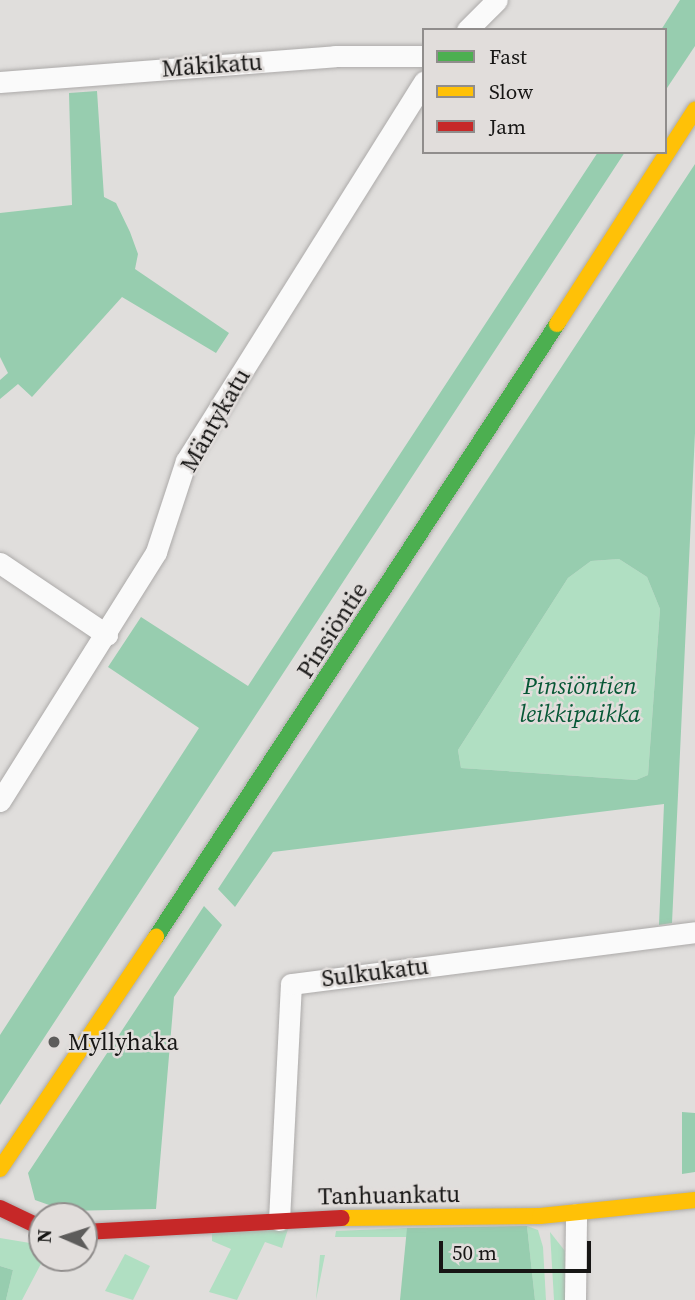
<!DOCTYPE html>
<html>
<head>
<meta charset="utf-8">
<style>
	body { margin:0 }
	#map { position:relative; width:695px; height:1300px; overflow:hidden; background:#e0dedc; font-family:"Source Serif 4",serif }
	div>[style] { position:absolute }
	.green>* { inset:0; background:#b0dfc2 }
	.forest>* { inset:0; background:#97cdaf }
	.roads { filter:drop-shadow(0 0 2px #acaaa9) drop-shadow(0 0 2px #acaaa9) }
	.street>* { height:21px; margin:-10.5px; padding:0 10.5px; transform-origin:10.5px; border-radius:10.5px; background:#fafafa }
	.fast>* { height:16px; margin:-8px; padding:0 8px; transform-origin:8px; border-radius:8px; background:#4caf50 }
	.slow>* { height:16px; margin:-8px; padding:0 8px; transform-origin:8px; border-radius:8px; background:#ffc107 }
	.jam>* { height:16px; margin:-8px; padding:0 8px; transform-origin:8px; border-radius:8px; background:#c62828 }
	.dots>* { width:19px; height:19px; translate:-50% -50%; box-sizing:border-box; border:4px solid #e1dddb; border-radius:50% }
	span { translate:-50% -50%; white-space:nowrap; text-align:center; line-height:1.15; -webkit-text-stroke:5px #e1dddb; paint-order:stroke }
	.street-label { font-size:24px; color:#171615 }
	.park-label { font-size:24px; color:#065735; font-style:italic }
	.poi-label { font-size:24px; color:#171615 }
	.left { translate:0 -50%; text-align:left }
	.legend { position:absolute; left:422px; top:28px; width:245px; height:126px; box-sizing:border-box; background:#e1dddb; border:2px solid #908d8c; margin:0; padding:9px 12px; list-style:none; font-size:21px; color:#171615 }
	.legend li { display:flex; align-items:center; gap:14px; height:35px }
	.legend b { width:35px; border:2px solid #908d8c }
	.north { position:absolute; left:28px; top:1202px; width:70px; height:70px; box-sizing:border-box; background:#e1dddb; border:2px solid #908d8c; border-radius:50%; rotate:273deg; font-size:19px; font-weight:700; line-height:28px; text-align:center; color:#171615 }
	.north::after { content:''; display:block; margin:auto; width:24px; height:32px; background:#5d5c5b; clip-path:polygon(50% 0,100% 100%,50% 72%,0 100%) }
	.scale { position:absolute; left:439px; top:1241px; width:152px; height:32px; box-sizing:border-box; border:4px solid #171615; border-top:0; padding-left:9px; font-size:21px; line-height:24px; white-space:nowrap; color:#171615; -webkit-text-stroke:5px #e1dddb; paint-order:stroke }
</style>
</head>
<body>
<div id="map">
	<div class="green">
		<div style="clip-path:polygon(619px 559px,647px 577px,660px 609px,648px 775px,636px 780px,461px 768px,458px 750px,568px 578px,591px 561px)"></div>
		<div style="clip-path:polygon(527px 1226px,538px 1230px,543px 1247px,546px 1300px,535px 1300px)"></div>
		<div style="clip-path:polygon(407px 1228px,407px 1237px,335px 1237px,336px 1231px)"></div>
		<div style="clip-path:polygon(288px 1229px,282px 1248px,265px 1242px,237px 1300px,209px 1292px,231px 1249px,212px 1241px,212px 1233px)"></div>
		<div style="clip-path:polygon(550px 1232px,565px 1251px,565px 1300px,554px 1300px)"></div>
		<div style="clip-path:polygon(0 1238px,42px 1245px,44px 1258px,22px 1300px,6px 1300px,13px 1270px,0 1266px)"></div>
		<div style="clip-path:polygon(125px 1254px,150px 1266px,133px 1300px,105px 1291px)"></div>
		<div style="clip-path:polygon(320px 1255px,325px 1255px,316px 1300px)"></div>
	</div>
	<div class="forest">
		<div style="clip-path:polygon(680px 0,695px 0,695px 46px,665px 91px,661px 30px)"></div>
		<div style="clip-path:polygon(97px 91px,104px 197px,116px 203px,130px 232px,138px 254px,135px 269px,229px 333px,216px 353px,122px 297px,32px 397px,18px 384px,0 399px,0 380px,8px 373px,0 357px,0 213px,72px 205px,69px 93px)"></div>
		<div style="clip-path:polygon(598px 152px,625px 152px,0 1105px,0 1035px,199px 728px,108px 667px,141px 617px,248px 686px)"></div>
		<div style="clip-path:polygon(evenodd,695px 164px,695px 433px,672px 923px,659px 925px,664px 804px,273px 852px,235px 907px,218px 889px,695px 164px,619px 559px,647px 577px,660px 609px,648px 775px,636px 780px,461px 768px,458px 750px,568px 578px,591px 561px,619px 559px)"></div>
		<div style="clip-path:polygon(204px 906px,222px 925px,174px 997px,156px 1209px,66px 1211px,35px 1200px,28px 1173px)"></div>
		<div style="clip-path:polygon(682px 1112px,695px 1113px,695px 1172px,682px 1174px)"></div>
		<div style="clip-path:polygon(527px 1226px,535px 1300px,400px 1300px,407px 1228px)"></div>
		<div style="clip-path:polygon(0 1266px,13px 1270px,6px 1300px,0 1300px)"></div>
	</div>
	<div class="roads">
		<div class="street">
			<div style="left:467px;top:30px;width:42px;rotate:-45deg"></div>
			<div style="left:0;top:82px;width:336px;rotate:-4.4deg"></div>
			<div style="left:335px;top:56px;width:89px"></div>
			<div style="left:0;top:563px;width:129px;rotate:33.9deg"></div>
			<div style="left:0;top:801px;width:294px;rotate:-57.9deg"></div>
			<div style="left:156px;top:552px;width:96px;rotate:-71.8deg"></div>
			<div style="left:186px;top:461px;width:448px;rotate:-57.9deg"></div>
			<div style="left:279px;top:1220px;width:236px;rotate:-87.1deg"></div>
			<div style="left:291px;top:984px;width:407px;rotate:-7.3deg"></div>
			<div style="left:575px;top:1300px;width:86px;rotate:-89.3deg"></div>
		</div>
		<div class="fast">
			<div style="left:156px;top:937px;width:733px;rotate:-56.81deg"></div>
		</div>
		<div class="slow">
			<div style="left:557px;top:324px;width:255px;rotate:-57.2deg"></div>
			<div style="left:0;top:1169px;width:280px;rotate:-56.1deg"></div>
			<div style="left:342px;top:1218px;width:198px;rotate:-0.6deg"></div>
			<div style="left:540px;top:1216px;width:156px;rotate:-5.9deg"></div>
		</div>
		<div class="jam">
			<div style="left:0;top:1208px;width:47px;rotate:25.5deg"></div>
			<div style="left:84px;top:1232px;width:258px;rotate:-3.1deg"></div>
		</div>
	</div>
	<div class="dots">
		<div style="left:54px;top:1042px;background:#5d5c5b"></div>
	</div>
	<div class="street-label">
		<span style="left:212px;top:65px;rotate:-4deg">Mäkikatu</span>
		<span style="left:215px;top:420px;rotate:-60deg">Mäntykatu</span>
		<span style="left:332px;top:630px;rotate:-57deg">Pinsiöntie</span>
		<span style="left:375px;top:972px;rotate:-7deg">Sulkukatu</span>
		<span style="left:389px;top:1195px;rotate:-1deg">Tanhuankatu</span>
	</div>
	<div class="park-label">
		<span style="left:580px;top:700px">Pinsiöntien<br>leikkipaikka</span>
	</div>
	<div class="poi-label">
		<span class="left" style="left:68px;top:1042px">Myllyhaka</span>
	</div>
	<ul class="legend">
	<li><b style="height:9px;background:#4caf50"></b>Fast</li>
	<li><b style="height:9px;background:#ffc107"></b>Slow</li>
	<li><b style="height:9px;background:#c62828"></b>Jam</li>
	</ul>
	<div class="north">N</div>
	<div class="scale">50 m</div>
</div>
</body>
</html>
